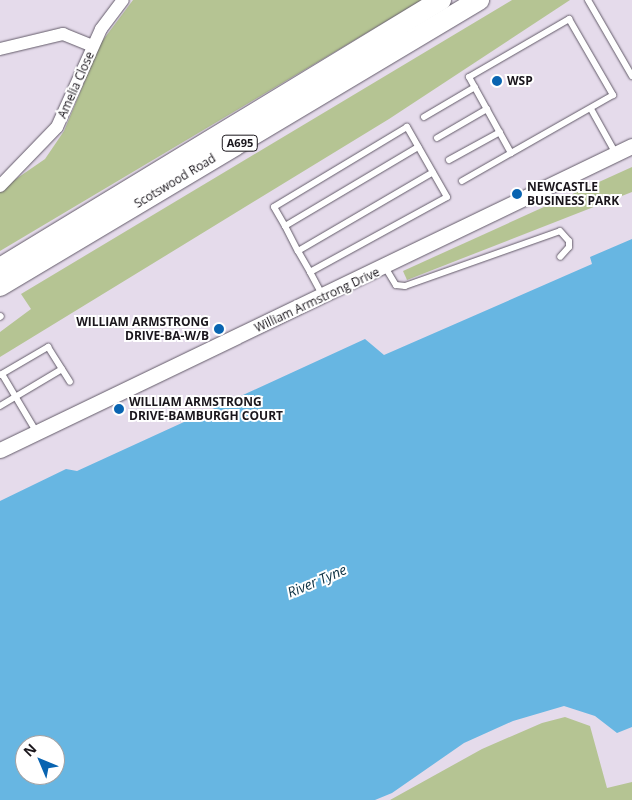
<!DOCTYPE html>
<html>
<head>
<meta charset="utf-8">
<style>
	body { margin:0 }
	#map { position:relative; width:632px; height:800px; overflow:hidden; background:#e5dbeb; font-family:"Open Sans",sans-serif }
	div>[style] { position:absolute }
	.green>* { inset:0; background:#b5c493 }
	.water>* { inset:0; background:#67b6e2 }
	.roads { filter:drop-shadow(0 0 1px #635b69) drop-shadow(0 0 1px #635b69) }
	.service>* { height:6px; margin:-3px; padding:0 3px; transform-origin:3px; border-radius:3px; background:#fff }
	.minor>* { height:12px; margin:-6px; padding:0 6px; transform-origin:6px; border-radius:6px; background:#fff }
	.tertiary>* { height:15px; margin:-7.5px; padding:0 7.5px; transform-origin:7.5px; border-radius:7.5px; background:#fff }
	.primary>* { height:20px; margin:-10px; padding:0 10px; transform-origin:10px; border-radius:10px; background:#fff }
	.dots>* { width:14px; height:14px; translate:-50% -50%; box-sizing:border-box; border:2px solid #fff; border-radius:50% }
	span { translate:-50% -50%; white-space:nowrap; text-align:center; line-height:1.15; -webkit-text-stroke:4px #fff; paint-order:stroke }
	.shield-label span { padding:1px 4px; background:#fff; border:1px solid; border-radius:4px; -webkit-text-stroke-width:0 }
	.shield-label { font-size:11px; color:#1a161c; font-weight:700 }
	.poi-label { font-size:12px; color:#1a161c; font-weight:700 }
	.left { translate:0 -50%; text-align:left }
	.right { translate:-100% -50%; text-align:right }
	.street-label { font-size:12px; color:#1a161c }
	.water-label { font-size:14px; color:#0e3244; font-style:italic }
	.north { position:absolute; left:15px; top:735px; width:50px; height:50px; box-sizing:border-box; background:#fff; border:1px solid #a3a2a4; border-radius:50%; rotate:315deg; font-size:14px; font-weight:700; line-height:20px; text-align:center; color:#1a161c }
	.north::after { content:''; display:block; margin:auto; width:18px; height:22px; background:#0964b1; clip-path:polygon(50% 0,100% 100%,50% 72%,0 100%) }
</style>
</head>
<body>
<div id="map">
	<div class="green">
		<div style="clip-path:polygon(133px 0,422px 0,0 251px,0 190px,45px 159px,64px 131px,100px 44px)"></div>
		<div style="clip-path:polygon(512px 0,570px 0,389px 119px,0 357px,0 332px,31px 309px,21px 294px)"></div>
		<div style="clip-path:polygon(632px 167px,632px 192px,407px 280px,403px 271px)"></div>
		<div style="clip-path:polygon(565px 717px,590px 726px,607px 788px,632px 782px,632px 800px,390px 800px,482px 749px,542px 723px)"></div>
	</div>
	<div class="water">
		<div style="clip-path:polygon(evenodd,632px 239px,632px 727px,617px 733px,595px 716px,564px 706px,513px 721px,464px 743px,392px 793px,375px 800px,0 800px,0 501px,66px 469px,77px 471px,365px 339px,384px 355px,592px 264px,590px 257px,632px 239px,25px 745px,55px 745px,55px 775px,25px 775px,25px 745px)"></div>
	</div>
	<div class="roads">
		<div class="service">
			<div style="left:588px;top:0;width:88px;rotate:59.9deg"></div>
			<div style="left:569px;top:19px;width:88px;rotate:59.9deg"></div>
			<div style="left:613px;top:95px;width:117px;rotate:150.4deg"></div>
			<div style="left:511px;top:153px;width:87px;rotate:-118.9deg"></div>
			<div style="left:469px;top:77px;width:116px;rotate:-30.1deg"></div>
			<div style="left:591px;top:109px;width:51px;rotate:60.9deg"></div>
			<div style="left:424px;top:117px;width:59px;rotate:-30.5deg"></div>
			<div style="left:437px;top:138px;width:58px;rotate:-30.1deg"></div>
			<div style="left:449px;top:160px;width:58px;rotate:-28.8deg"></div>
			<div style="left:462px;top:181px;width:56px;rotate:-29.7deg"></div>
			<div style="left:285px;top:226px;width:155px;rotate:-30.7deg"></div>
			<div style="left:298px;top:251px;width:156px;rotate:-30.3deg"></div>
			<div style="left:385px;top:267px;width:21px;rotate:59deg"></div>
			<div style="left:396px;top:285px;width:9px;rotate:6deg"></div>
			<div style="left:405px;top:286px;width:164px;rotate:-19.5deg"></div>
			<div style="left:560px;top:231px;width:13px;rotate:48deg"></div>
			<div style="left:569px;top:241px;width:6px;rotate:90deg"></div>
			<div style="left:569px;top:247px;width:13px;rotate:132deg"></div>
			<div style="left:310px;top:272px;width:156px;rotate:-28.7deg"></div>
			<div style="left:447px;top:197px;width:81px;rotate:-119.7deg"></div>
			<div style="left:407px;top:127px;width:155px;rotate:149deg"></div>
			<div style="left:274px;top:207px;width:22px;rotate:60deg"></div>
			<div style="left:285px;top:226px;width:28px;rotate:63deg"></div>
			<div style="left:298px;top:251px;width:24px;rotate:60deg"></div>
			<div style="left:310px;top:272px;width:26px;rotate:62deg"></div>
			<div style="left:0;top:317px;width:1px;rotate:-45deg"></div>
			<div style="left:2px;top:374px;width:69px;rotate:59.3deg"></div>
			<div style="left:0;top:375px;width:56px;rotate:-30.3deg"></div>
			<div style="left:48px;top:347px;width:41px;rotate:57.8deg"></div>
			<div style="left:0;top:406px;width:72px;rotate:-30.8deg"></div>
		</div>
		<div class="minor">
			<div style="left:0;top:49px;width:65px;rotate:-13.4deg"></div>
			<div style="left:63px;top:34px;width:32px;rotate:22deg"></div>
			<div style="left:0;top:186px;width:82px;rotate:-46deg"></div>
			<div style="left:57px;top:127px;width:107px;rotate:-65.8deg"></div>
			<div style="left:101px;top:29px;width:36px;rotate:-53deg"></div>
		</div>
		<div class="tertiary">
			<div style="left:0;top:450px;width:701px;rotate:-25.69deg"></div>
		</div>
		<div class="primary">
			<div style="left:0;top:268px;width:516px;rotate:-31.29deg"></div>
			<div style="left:0;top:286px;width:558px;rotate:-30.84deg"></div>
		</div>
	</div>
	<div class="dots">
		<div style="left:497px;top:81px;background:#0964b1"></div>
		<div style="left:517px;top:194px;background:#0964b1"></div>
		<div style="left:219px;top:329px;background:#0964b1"></div>
		<div style="left:119px;top:409px;background:#0964b1"></div>
	</div>
	<div class="shield-label">
		<span style="left:240px;top:143px">A695</span>
	</div>
	<div class="poi-label">
		<span class="left" style="left:507px;top:81px">WSP</span>
		<span class="left" style="left:527px;top:194px">NEWCASTLE<br>BUSINESS PARK</span>
		<span class="right" style="left:209px;top:329px">WILLIAM ARMSTRONG<br>DRIVE-BA-W/B</span>
		<span class="left" style="left:129px;top:409px">WILLIAM ARMSTRONG<br>DRIVE-BAMBURGH COURT</span>
	</div>
	<div class="street-label">
		<span style="left:76px;top:85px;rotate:-66deg">Amelia Close</span>
		<span style="left:175px;top:181px;rotate:-31deg">Scotswood Road</span>
		<span style="left:317px;top:300px;rotate:-25deg">William Armstrong Drive</span>
	</div>
	<div class="water-label">
		<span style="left:317px;top:581px;rotate:-23deg">River Tyne</span>
	</div>
	<div class="north">N</div>
</div>
</body>
</html>
